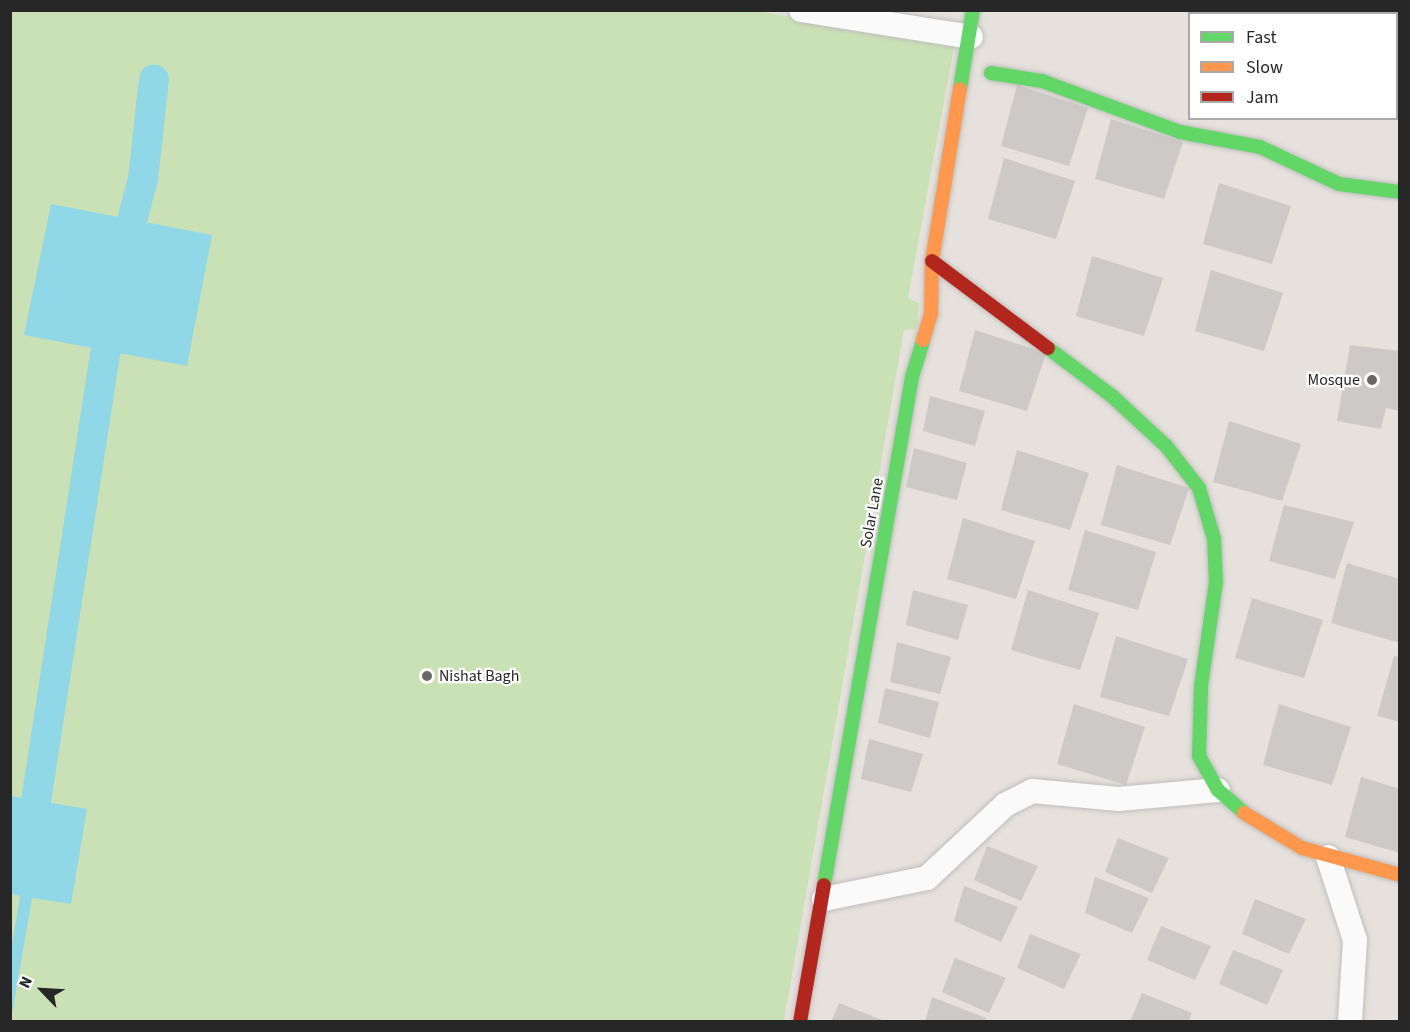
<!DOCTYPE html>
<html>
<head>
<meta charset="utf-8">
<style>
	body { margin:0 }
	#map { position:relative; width:1410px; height:1032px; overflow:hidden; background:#e6e1dc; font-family:"Source Sans 3",sans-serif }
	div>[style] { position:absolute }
	.green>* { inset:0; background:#cae1b5 }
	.water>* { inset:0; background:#90d7e8 }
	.canal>* { height:30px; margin:-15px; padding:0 15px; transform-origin:15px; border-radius:15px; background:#90d7e8 }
	.building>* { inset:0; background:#cdc9c6 }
	.roads { filter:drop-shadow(0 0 2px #bfbebe) drop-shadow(0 0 2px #bfbebe) }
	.street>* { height:24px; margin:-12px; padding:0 12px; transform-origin:12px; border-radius:12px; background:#fbfafa }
	.fast>* { height:14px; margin:-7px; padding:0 7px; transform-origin:7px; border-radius:7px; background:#63d668 }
	.slow>* { height:14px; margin:-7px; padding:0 7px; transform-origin:7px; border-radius:7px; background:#ff974d }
	.jam>* { height:14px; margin:-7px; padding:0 7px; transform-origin:7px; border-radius:7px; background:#b3261e }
	.dots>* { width:16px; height:16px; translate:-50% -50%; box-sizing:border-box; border:3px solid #fff; border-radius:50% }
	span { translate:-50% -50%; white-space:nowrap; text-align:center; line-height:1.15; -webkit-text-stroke:4.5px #fff; paint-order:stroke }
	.poi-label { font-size:16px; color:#272727 }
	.right { translate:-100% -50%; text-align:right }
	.left { translate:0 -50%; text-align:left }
	.street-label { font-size:16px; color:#272727 }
	.frame { position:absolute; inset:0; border:12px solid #272727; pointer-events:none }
	.legend { position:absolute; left:1188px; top:12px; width:210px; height:108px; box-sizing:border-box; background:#fff; border:2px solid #a9a9a9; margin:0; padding:8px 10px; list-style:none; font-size:18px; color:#272727 }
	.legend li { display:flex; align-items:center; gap:12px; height:30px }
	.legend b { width:30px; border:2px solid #a9a9a9 }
	.north { position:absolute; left:12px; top:960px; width:60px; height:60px; -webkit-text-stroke:4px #fff; paint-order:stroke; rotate:295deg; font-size:16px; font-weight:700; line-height:24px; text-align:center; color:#272727 }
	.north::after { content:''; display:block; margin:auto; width:21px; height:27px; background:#272727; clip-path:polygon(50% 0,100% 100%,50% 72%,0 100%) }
</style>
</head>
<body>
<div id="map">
	<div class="green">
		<div style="clip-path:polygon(753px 10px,954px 47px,908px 298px,919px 303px,917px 329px,904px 330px,784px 1021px,11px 1021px,10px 11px)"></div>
	</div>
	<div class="water">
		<div style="clip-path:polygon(51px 204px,212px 235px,187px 366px,24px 335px)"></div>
		<div style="clip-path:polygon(11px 796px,87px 809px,71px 904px,32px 898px,11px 1020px,11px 951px,20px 896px,11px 894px)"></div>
	</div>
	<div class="canal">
		<div style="left:122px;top:259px;width:83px;rotate:-75.3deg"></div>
		<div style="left:143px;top:179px;width:100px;rotate:-83.7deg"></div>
		<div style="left:30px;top:840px;width:537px;rotate:-81.22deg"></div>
	</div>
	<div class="building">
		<div style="clip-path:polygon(1313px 10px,1362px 10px,1312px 14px)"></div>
		<div style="clip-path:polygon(1396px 45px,1400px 46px,1400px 89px,1396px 89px)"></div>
		<div style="clip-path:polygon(1017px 85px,1088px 108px,1069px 166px,1001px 146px)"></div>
		<div style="clip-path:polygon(1111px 119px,1183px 142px,1164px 199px,1095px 179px)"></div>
		<div style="clip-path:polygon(1004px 158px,1075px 181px,1056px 239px,988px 219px)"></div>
		<div style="clip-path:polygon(1219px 183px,1291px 206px,1272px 264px,1203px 244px)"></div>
		<div style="clip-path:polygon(1092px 256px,1163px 278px,1144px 336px,1076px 316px)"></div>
		<div style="clip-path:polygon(1211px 270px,1283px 293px,1264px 351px,1195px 331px)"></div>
		<div style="clip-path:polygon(975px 330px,1046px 353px,1027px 411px,959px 391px)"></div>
		<div style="clip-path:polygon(1350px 345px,1400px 351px,1400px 411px,1386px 408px,1381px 429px,1337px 421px)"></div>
		<div style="clip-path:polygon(930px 396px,985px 411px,975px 446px,923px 431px)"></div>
		<div style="clip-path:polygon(1229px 421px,1301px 444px,1282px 501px,1213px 482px)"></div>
		<div style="clip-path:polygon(914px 448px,967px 463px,957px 500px,906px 487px)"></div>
		<div style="clip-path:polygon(1017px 450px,1089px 473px,1070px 530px,1001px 510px)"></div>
		<div style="clip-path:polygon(1117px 465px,1189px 488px,1170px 545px,1101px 525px)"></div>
		<div style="clip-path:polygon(1284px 505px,1354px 522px,1335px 579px,1269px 561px)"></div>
		<div style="clip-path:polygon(963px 518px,1035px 541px,1016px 599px,947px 579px)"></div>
		<div style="clip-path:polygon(1085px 530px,1156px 552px,1138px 610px,1068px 590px)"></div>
		<div style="clip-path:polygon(1347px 563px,1400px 579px,1400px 643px,1331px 623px)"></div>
		<div style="clip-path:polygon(913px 590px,968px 605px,958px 640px,906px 625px)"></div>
		<div style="clip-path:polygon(1028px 590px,1099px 613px,1080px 670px,1011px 650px)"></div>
		<div style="clip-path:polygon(1252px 598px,1323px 620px,1304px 678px,1235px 658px)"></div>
		<div style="clip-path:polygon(1116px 636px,1188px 659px,1169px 716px,1100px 697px)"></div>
		<div style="clip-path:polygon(897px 642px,951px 657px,940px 694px,890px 682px)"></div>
		<div style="clip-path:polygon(1394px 656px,1400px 657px,1400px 722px,1377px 716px)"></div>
		<div style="clip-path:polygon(885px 688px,939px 702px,930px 738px,878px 723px)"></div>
		<div style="clip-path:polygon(1074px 704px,1145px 727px,1126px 785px,1057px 764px)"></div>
		<div style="clip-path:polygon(1279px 704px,1351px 727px,1332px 785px,1263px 765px)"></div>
		<div style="clip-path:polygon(869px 739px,923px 754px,911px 792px,861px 779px)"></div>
		<div style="clip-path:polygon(1361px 777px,1400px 789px,1400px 853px,1345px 837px)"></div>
		<div style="clip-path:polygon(1118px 838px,1169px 858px,1152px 893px,1105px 872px)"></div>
		<div style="clip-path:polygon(987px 846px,1038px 866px,1021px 901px,974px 880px)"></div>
		<div style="clip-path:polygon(1095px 877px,1149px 898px,1132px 933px,1085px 913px)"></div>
		<div style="clip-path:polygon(964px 886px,1018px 907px,1001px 942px,954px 921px)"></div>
		<div style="clip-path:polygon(1255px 899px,1306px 919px,1289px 954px,1242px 934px)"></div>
		<div style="clip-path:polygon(1161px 926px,1211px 946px,1195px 980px,1147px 960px)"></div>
		<div style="clip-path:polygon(1030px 934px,1081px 954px,1064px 989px,1017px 968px)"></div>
		<div style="clip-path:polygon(1233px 950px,1283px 970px,1267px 1005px,1219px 984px)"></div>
		<div style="clip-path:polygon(955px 958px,1006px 978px,989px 1013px,942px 992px)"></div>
		<div style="clip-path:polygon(1142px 993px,1192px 1013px,1188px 1022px,1130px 1022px)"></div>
		<div style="clip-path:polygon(932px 997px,986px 1018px,984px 1022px,925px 1022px)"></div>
		<div style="clip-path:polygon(839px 1003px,885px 1021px,885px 1022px,831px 1022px)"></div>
	</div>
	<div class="roads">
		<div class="street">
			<div style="left:801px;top:10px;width:172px;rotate:9deg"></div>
			<div style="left:1328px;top:857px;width:87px;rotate:72deg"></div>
			<div style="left:1355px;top:940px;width:82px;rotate:93.5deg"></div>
			<div style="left:824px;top:899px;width:105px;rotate:-11.5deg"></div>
			<div style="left:927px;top:878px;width:107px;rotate:-43.1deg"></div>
			<div style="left:1005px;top:805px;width:30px;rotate:-27deg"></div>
			<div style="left:1032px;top:791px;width:87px;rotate:5.3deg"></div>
			<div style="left:1119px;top:799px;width:99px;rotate:-5.2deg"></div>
		</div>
		<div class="fast">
			<div style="left:991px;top:73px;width:52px;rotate:8.9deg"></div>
			<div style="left:1042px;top:81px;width:147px;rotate:20.3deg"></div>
			<div style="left:1180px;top:132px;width:81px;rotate:10.6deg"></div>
			<div style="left:1260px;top:147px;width:87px;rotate:25.1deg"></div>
			<div style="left:1339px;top:184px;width:62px;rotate:7.5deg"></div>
			<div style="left:960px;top:89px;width:80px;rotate:-80.7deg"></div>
			<div style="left:1048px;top:348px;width:80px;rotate:36.9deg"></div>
			<div style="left:1112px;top:396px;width:75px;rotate:42.8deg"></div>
			<div style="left:1167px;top:447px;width:52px;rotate:52deg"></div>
			<div style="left:1199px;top:488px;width:53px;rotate:73.6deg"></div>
			<div style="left:1214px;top:539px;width:43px;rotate:87.3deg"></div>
			<div style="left:1216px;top:582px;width:105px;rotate:98.2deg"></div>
			<div style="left:1201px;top:686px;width:70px;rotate:91.6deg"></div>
			<div style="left:1199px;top:756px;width:39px;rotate:61deg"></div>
			<div style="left:1218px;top:790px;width:35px;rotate:41deg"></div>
			<div style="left:824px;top:885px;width:516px;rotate:-80.17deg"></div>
			<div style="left:912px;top:377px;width:39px;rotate:-73deg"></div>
		</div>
		<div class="slow">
			<div style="left:923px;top:340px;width:28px;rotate:-73deg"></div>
			<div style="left:931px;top:313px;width:52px;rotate:-88.9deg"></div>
			<div style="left:932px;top:261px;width:174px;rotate:-80.8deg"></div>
			<div style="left:1244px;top:813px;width:68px;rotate:31.1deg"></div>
			<div style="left:1302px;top:848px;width:102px;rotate:15.4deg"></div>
		</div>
		<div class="jam">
			<div style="left:932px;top:261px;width:145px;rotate:36.9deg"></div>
			<div style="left:800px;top:1022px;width:139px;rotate:-80.1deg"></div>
		</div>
	</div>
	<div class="dots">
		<div style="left:1372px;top:380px;background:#6a6866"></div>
		<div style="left:427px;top:676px;background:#6a6866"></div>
	</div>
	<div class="poi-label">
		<span class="right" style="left:1360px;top:380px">Mosque</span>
		<span class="left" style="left:439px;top:676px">Nishat Bagh</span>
	</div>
	<div class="street-label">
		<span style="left:872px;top:513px;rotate:-80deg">Solar Lane</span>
	</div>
	<div class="frame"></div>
	<ul class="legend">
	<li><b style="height:8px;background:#63d668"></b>Fast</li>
	<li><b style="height:8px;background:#ff974d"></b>Slow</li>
	<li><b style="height:8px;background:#b3261e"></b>Jam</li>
	</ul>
	<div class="north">N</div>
</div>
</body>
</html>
